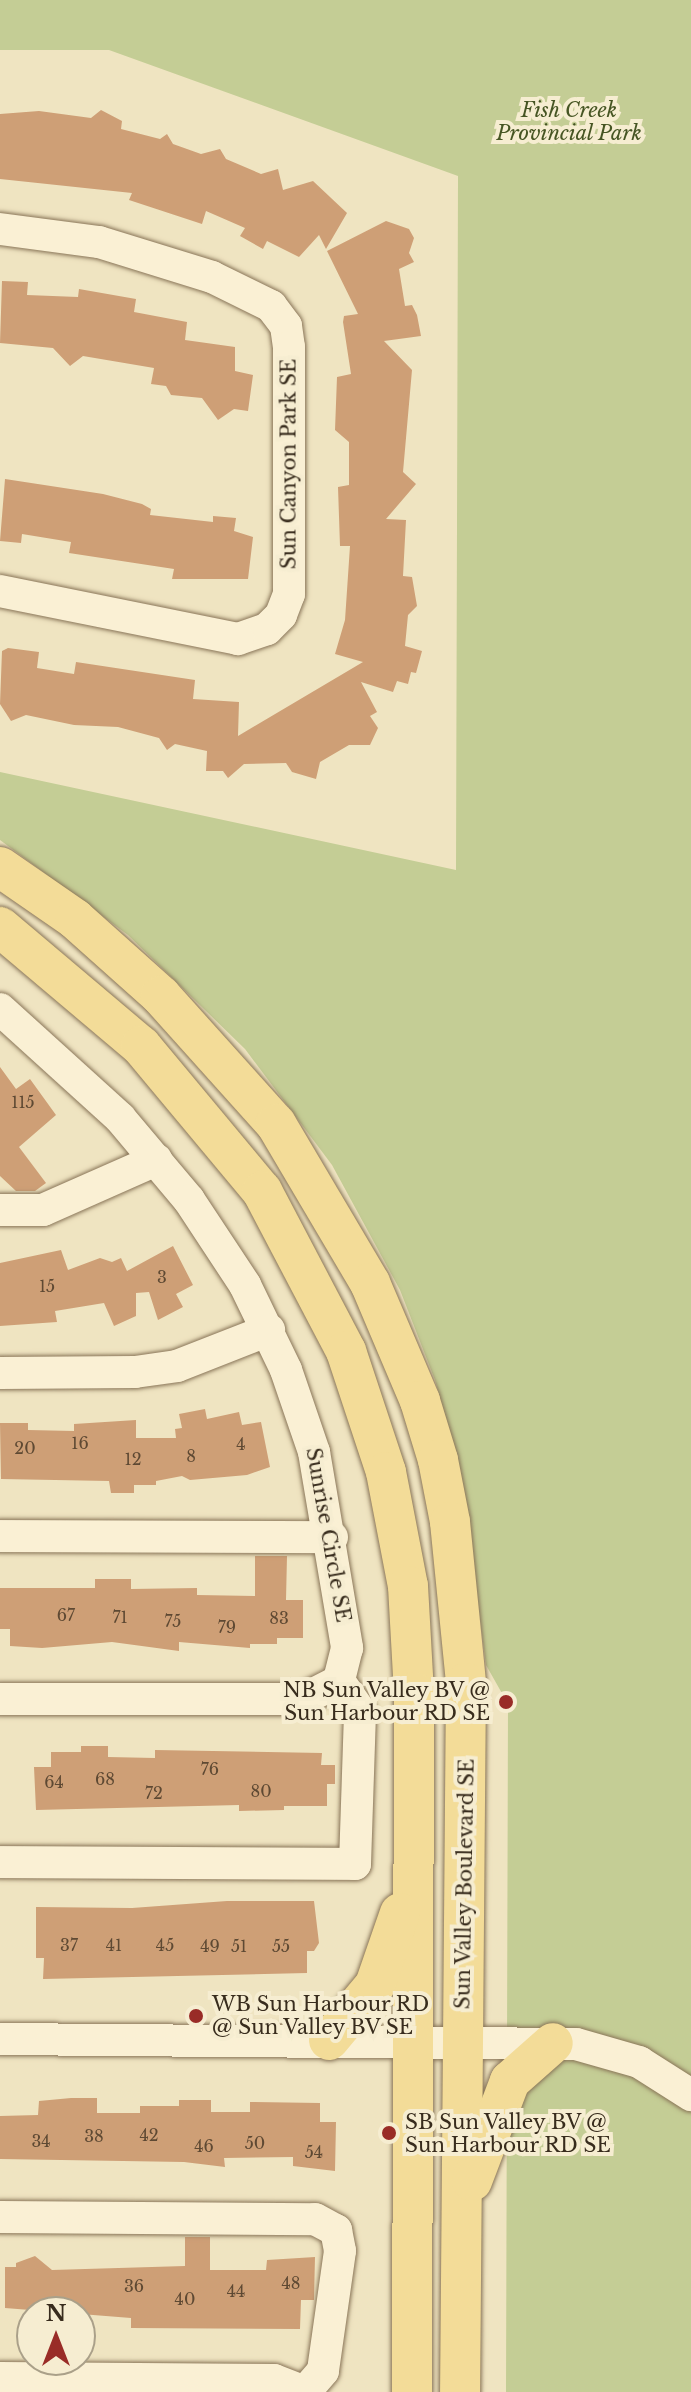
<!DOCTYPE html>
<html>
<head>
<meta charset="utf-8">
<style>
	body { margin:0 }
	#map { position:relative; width:691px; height:2392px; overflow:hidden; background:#efe4c1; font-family:"Libre Baskerville",serif }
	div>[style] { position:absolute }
	.green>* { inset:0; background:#c4cd95 }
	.building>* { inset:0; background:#ce9f76 }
	.roads { filter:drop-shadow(0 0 2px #897558) drop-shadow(0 0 2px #897558) }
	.minor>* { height:32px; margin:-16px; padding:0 16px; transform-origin:16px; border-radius:16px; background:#faf0d4 }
	.major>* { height:40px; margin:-20px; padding:0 20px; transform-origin:20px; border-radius:20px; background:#f3dc98 }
	.dots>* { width:22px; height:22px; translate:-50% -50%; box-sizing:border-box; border:4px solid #f6edd1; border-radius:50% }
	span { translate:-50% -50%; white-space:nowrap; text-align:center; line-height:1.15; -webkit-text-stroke:8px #f6edd1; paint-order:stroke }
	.number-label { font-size:16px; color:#5e4933 }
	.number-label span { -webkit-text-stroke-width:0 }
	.park-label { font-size:20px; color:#465523; font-style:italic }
	.street-label { font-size:20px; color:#382c1d }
	.poi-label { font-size:20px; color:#382c1d }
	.right { translate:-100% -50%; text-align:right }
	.left { translate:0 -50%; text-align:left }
	.north { position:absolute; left:16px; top:2296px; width:80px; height:80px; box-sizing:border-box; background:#f6edd1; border:2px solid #aaa089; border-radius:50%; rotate:0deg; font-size:22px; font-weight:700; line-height:32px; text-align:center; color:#382c1d }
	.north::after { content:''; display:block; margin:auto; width:28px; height:36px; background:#992c27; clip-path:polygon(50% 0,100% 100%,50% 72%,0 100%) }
</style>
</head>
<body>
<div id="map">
	<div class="green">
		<div style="clip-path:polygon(0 0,691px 0,691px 2392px,506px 2392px,508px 1704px,486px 1665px,460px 1468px,435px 1380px,400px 1290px,332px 1165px,245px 1049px,128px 935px,0 840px,0 772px,456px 870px,458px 176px,109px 50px,0 50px)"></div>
	</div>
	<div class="building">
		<div style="clip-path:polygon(101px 110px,122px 121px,121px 129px,160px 139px,167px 134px,173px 144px,201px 154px,220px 149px,226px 159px,261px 174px,278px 169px,283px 190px,313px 181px,347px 213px,326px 249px,319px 235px,299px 257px,267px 241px,263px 249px,240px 236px,245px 228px,206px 211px,202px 224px,129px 200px,132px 193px,0 179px,0 114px,39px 111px,91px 118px)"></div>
		<div style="clip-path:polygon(386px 221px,409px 229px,414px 238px,409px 253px,414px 262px,399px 269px,405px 306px,412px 305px,417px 315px,421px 336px,384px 341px,412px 370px,403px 472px,416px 484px,386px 519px,406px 520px,403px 576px,412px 577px,417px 606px,408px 615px,405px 646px,422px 651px,416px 673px,411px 672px,408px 684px,397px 681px,393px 692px,361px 682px,377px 712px,370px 716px,378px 728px,370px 745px,349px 745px,320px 762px,316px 779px,292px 772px,286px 763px,244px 764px,228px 778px,223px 771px,206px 771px,207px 751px,175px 744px,167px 750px,159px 738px,118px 727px,74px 725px,26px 715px,11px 721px,0 704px,2px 651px,8px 648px,39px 652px,37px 668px,74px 674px,76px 662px,195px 680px,193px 699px,239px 702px,238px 736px,363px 662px,335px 654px,345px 620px,350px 546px,340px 546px,338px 487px,349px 485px,349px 442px,335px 430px,337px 377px,351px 374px,343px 322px,344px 316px,358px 314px,327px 251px)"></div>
		<div style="clip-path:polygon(2px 281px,28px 282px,27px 295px,78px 297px,79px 289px,136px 299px,134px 312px,187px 322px,185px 340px,235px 347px,235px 371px,253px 375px,248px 411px,234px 409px,218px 420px,202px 398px,171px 395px,166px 386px,151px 384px,154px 368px,83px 356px,70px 366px,53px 348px,0 343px)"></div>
		<div style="clip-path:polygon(5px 479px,103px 494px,142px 504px,151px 509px,150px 515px,213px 522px,213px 516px,236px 518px,234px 531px,253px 537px,248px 579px,172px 579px,174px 569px,69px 553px,71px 542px,22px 534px,21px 543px,0 541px)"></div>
		<div style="clip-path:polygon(0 1067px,16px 1089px,30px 1079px,56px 1115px,19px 1147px,46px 1183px,35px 1191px,16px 1191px,0 1176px)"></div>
		<div style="clip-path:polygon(173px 1246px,193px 1285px,176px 1294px,183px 1307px,158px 1320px,149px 1292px,136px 1293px,136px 1316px,114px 1326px,104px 1303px,55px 1311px,57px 1322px,0 1326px,0 1263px,61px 1250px,68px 1270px,100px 1258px,112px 1262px,121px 1258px,127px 1271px)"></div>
		<div style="clip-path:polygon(205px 1409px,207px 1419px,239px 1412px,242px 1425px,261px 1422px,270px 1467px,247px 1475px,190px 1480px,182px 1476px,156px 1481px,156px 1485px,134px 1485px,134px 1493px,111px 1493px,109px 1481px,1px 1479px,0 1423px,28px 1423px,28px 1430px,74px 1431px,74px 1424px,136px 1420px,136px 1438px,176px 1438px,175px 1429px,182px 1428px,179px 1414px)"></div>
		<div style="clip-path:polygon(255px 1556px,287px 1556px,286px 1600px,303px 1600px,303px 1638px,277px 1638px,277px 1644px,250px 1644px,250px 1648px,179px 1642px,179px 1651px,112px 1642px,42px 1648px,10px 1646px,10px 1629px,0 1629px,0 1588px,95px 1588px,95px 1579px,131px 1579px,131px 1589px,197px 1588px,197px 1595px,255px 1596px)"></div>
		<div style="clip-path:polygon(81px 1746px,108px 1746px,108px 1757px,155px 1758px,155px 1750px,322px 1753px,321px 1765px,335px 1765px,335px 1784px,327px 1784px,327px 1806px,284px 1806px,284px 1810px,239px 1811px,239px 1805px,36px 1810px,34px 1767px,51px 1767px,51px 1752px,81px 1752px)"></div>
		<div style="clip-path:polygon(227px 1901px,314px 1901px,319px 1943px,314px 1951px,307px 1951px,307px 1973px,43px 1979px,44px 1958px,36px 1958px,36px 1907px,132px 1908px)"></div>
		<div style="clip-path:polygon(71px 2098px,97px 2098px,97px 2113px,140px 2113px,140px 2106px,179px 2106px,179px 2100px,211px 2100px,211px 2112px,250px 2112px,250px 2102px,320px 2103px,320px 2122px,336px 2122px,335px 2171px,293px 2166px,293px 2157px,224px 2158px,225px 2167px,184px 2162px,0 2159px,0 2116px,38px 2115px,39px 2101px)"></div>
		<div style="clip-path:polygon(185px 2237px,210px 2237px,210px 2270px,266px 2270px,267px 2260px,315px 2257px,314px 2300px,301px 2300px,300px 2329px,131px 2328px,131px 2318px,5px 2308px,5px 2267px,16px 2267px,16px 2263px,35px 2256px,52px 2270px,185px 2266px)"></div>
	</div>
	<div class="roads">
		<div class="minor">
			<div style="left:0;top:229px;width:100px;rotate:7.5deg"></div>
			<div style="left:99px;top:242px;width:118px;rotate:17.2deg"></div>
			<div style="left:212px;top:277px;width:66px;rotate:26.2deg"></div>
			<div style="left:271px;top:306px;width:25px;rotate:53deg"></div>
			<div style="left:286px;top:326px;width:21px;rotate:82deg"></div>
			<div style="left:289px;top:347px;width:247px;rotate:90deg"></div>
			<div style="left:289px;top:594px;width:22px;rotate:111deg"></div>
			<div style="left:281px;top:615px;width:20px;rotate:135deg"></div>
			<div style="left:267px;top:629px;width:31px;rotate:161deg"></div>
			<div style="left:238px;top:639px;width:243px;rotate:-168.6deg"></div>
			<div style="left:0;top:1009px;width:162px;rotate:42.2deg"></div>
			<div style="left:120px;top:1118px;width:107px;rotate:49.9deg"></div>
			<div style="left:189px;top:1200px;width:102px;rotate:56.6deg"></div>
			<div style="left:245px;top:1285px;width:94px;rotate:64.2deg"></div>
			<div style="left:286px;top:1370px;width:87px;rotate:71.1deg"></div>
			<div style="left:314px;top:1452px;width:199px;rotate:80.4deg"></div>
			<div style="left:347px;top:1648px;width:34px;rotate:104deg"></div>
			<div style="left:339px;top:1681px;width:39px;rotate:153deg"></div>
			<div style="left:304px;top:1699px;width:304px;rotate:180deg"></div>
			<div style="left:0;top:1210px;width:43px"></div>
			<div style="left:43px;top:1210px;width:124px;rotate:-23.9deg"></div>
			<div style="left:0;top:1373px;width:135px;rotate:-0.4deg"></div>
			<div style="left:135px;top:1372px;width:42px;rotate:-8.1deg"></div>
			<div style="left:177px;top:1366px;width:99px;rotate:-21.4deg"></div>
			<div style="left:0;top:1536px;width:332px;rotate:0.2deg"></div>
			<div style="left:0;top:1862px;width:355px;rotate:0.3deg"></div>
			<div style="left:355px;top:1864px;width:153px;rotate:-88.1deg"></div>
			<div style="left:360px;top:1711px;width:37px;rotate:-125deg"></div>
			<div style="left:0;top:2039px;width:576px;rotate:0.5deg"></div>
			<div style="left:576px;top:2044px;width:66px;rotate:15.9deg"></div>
			<div style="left:639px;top:2062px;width:62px;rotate:32.4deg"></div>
			<div style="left:0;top:2217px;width:315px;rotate:0.4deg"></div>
			<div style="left:315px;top:2219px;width:24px;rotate:28deg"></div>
			<div style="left:336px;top:2230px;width:21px;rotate:79deg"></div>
			<div style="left:340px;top:2251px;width:121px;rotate:98.1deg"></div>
			<div style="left:323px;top:2371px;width:28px;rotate:131deg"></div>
			<div style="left:0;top:2378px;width:274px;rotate:0.4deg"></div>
			<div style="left:274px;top:2380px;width:33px;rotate:21deg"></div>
		</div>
		<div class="major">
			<div style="left:0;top:867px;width:91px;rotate:34.7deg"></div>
			<div style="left:75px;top:919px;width:115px;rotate:41.8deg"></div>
			<div style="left:161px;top:996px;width:172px;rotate:48.1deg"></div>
			<div style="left:276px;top:1124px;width:185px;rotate:59.4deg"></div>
			<div style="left:370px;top:1283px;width:128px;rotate:67deg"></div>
			<div style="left:420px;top:1401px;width:62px;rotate:73deg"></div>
			<div style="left:438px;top:1460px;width:63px;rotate:79deg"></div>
			<div style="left:450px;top:1522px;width:162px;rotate:84.3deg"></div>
			<div style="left:466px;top:1683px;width:709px;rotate:90.48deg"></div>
			<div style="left:0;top:927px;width:185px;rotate:40.2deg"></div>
			<div style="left:141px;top:1046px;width:189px;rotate:50.2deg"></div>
			<div style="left:262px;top:1191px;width:181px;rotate:62.3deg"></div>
			<div style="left:346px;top:1351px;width:127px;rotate:71.7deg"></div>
			<div style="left:386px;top:1472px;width:116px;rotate:79.1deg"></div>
			<div style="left:408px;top:1586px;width:106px;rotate:86.8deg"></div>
			<div style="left:414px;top:1692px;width:700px;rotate:90.16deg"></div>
			<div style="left:329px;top:2040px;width:72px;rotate:-50.1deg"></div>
			<div style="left:375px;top:1985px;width:76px;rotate:-70.9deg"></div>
			<div style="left:472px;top:2181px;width:107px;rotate:-69.2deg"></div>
			<div style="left:510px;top:2081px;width:57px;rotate:-41.5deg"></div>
		</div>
	</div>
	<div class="dots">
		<div style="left:506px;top:1702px;background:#992c27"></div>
		<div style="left:196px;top:2016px;background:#992c27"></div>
		<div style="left:389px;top:2133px;background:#992c27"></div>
	</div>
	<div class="number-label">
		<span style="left:23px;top:1102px">115</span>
		<span style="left:162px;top:1277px">3</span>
		<span style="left:47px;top:1286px">15</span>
		<span style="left:80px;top:1443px">16</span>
		<span style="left:241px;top:1444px">4</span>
		<span style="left:25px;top:1448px">20</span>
		<span style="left:191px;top:1456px">8</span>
		<span style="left:133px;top:1459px">12</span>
		<span style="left:66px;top:1615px">67</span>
		<span style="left:120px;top:1617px">71</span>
		<span style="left:279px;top:1618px">83</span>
		<span style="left:173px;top:1621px">75</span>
		<span style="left:227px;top:1627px">79</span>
		<span style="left:210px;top:1769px">76</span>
		<span style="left:105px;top:1779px">68</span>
		<span style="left:54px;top:1782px">64</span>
		<span style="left:261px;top:1791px">80</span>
		<span style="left:154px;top:1793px">72</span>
		<span style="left:69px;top:1945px">37</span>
		<span style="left:114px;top:1945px">41</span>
		<span style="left:165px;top:1945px">45</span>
		<span style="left:210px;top:1946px">49</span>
		<span style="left:239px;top:1946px">51</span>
		<span style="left:281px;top:1946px">55</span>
		<span style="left:149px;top:2135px">42</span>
		<span style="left:94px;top:2136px">38</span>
		<span style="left:41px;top:2141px">34</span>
		<span style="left:255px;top:2143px">50</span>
		<span style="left:204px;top:2146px">46</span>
		<span style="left:314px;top:2152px">54</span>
		<span style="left:291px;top:2283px">48</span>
		<span style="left:134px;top:2286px">36</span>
		<span style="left:236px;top:2291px">44</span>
		<span style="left:185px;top:2299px">40</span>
	</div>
	<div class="park-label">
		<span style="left:569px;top:122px">Fish Creek<br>Provincial Park</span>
	</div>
	<div class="street-label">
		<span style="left:289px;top:464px;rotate:-90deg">Sun Canyon Park SE</span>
		<span style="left:328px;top:1535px;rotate:80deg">Sunrise Circle SE</span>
		<span style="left:465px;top:1884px;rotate:-89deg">Sun Valley Boulevard SE</span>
	</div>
	<div class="poi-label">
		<span class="right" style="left:490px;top:1702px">NB Sun Valley BV @<br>Sun Harbour RD SE</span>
		<span class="left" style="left:212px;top:2016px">WB Sun Harbour RD<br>@ Sun Valley BV SE</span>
		<span class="left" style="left:405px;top:2134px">SB Sun Valley BV @<br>Sun Harbour RD SE</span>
	</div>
	<div class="north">N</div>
</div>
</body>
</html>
